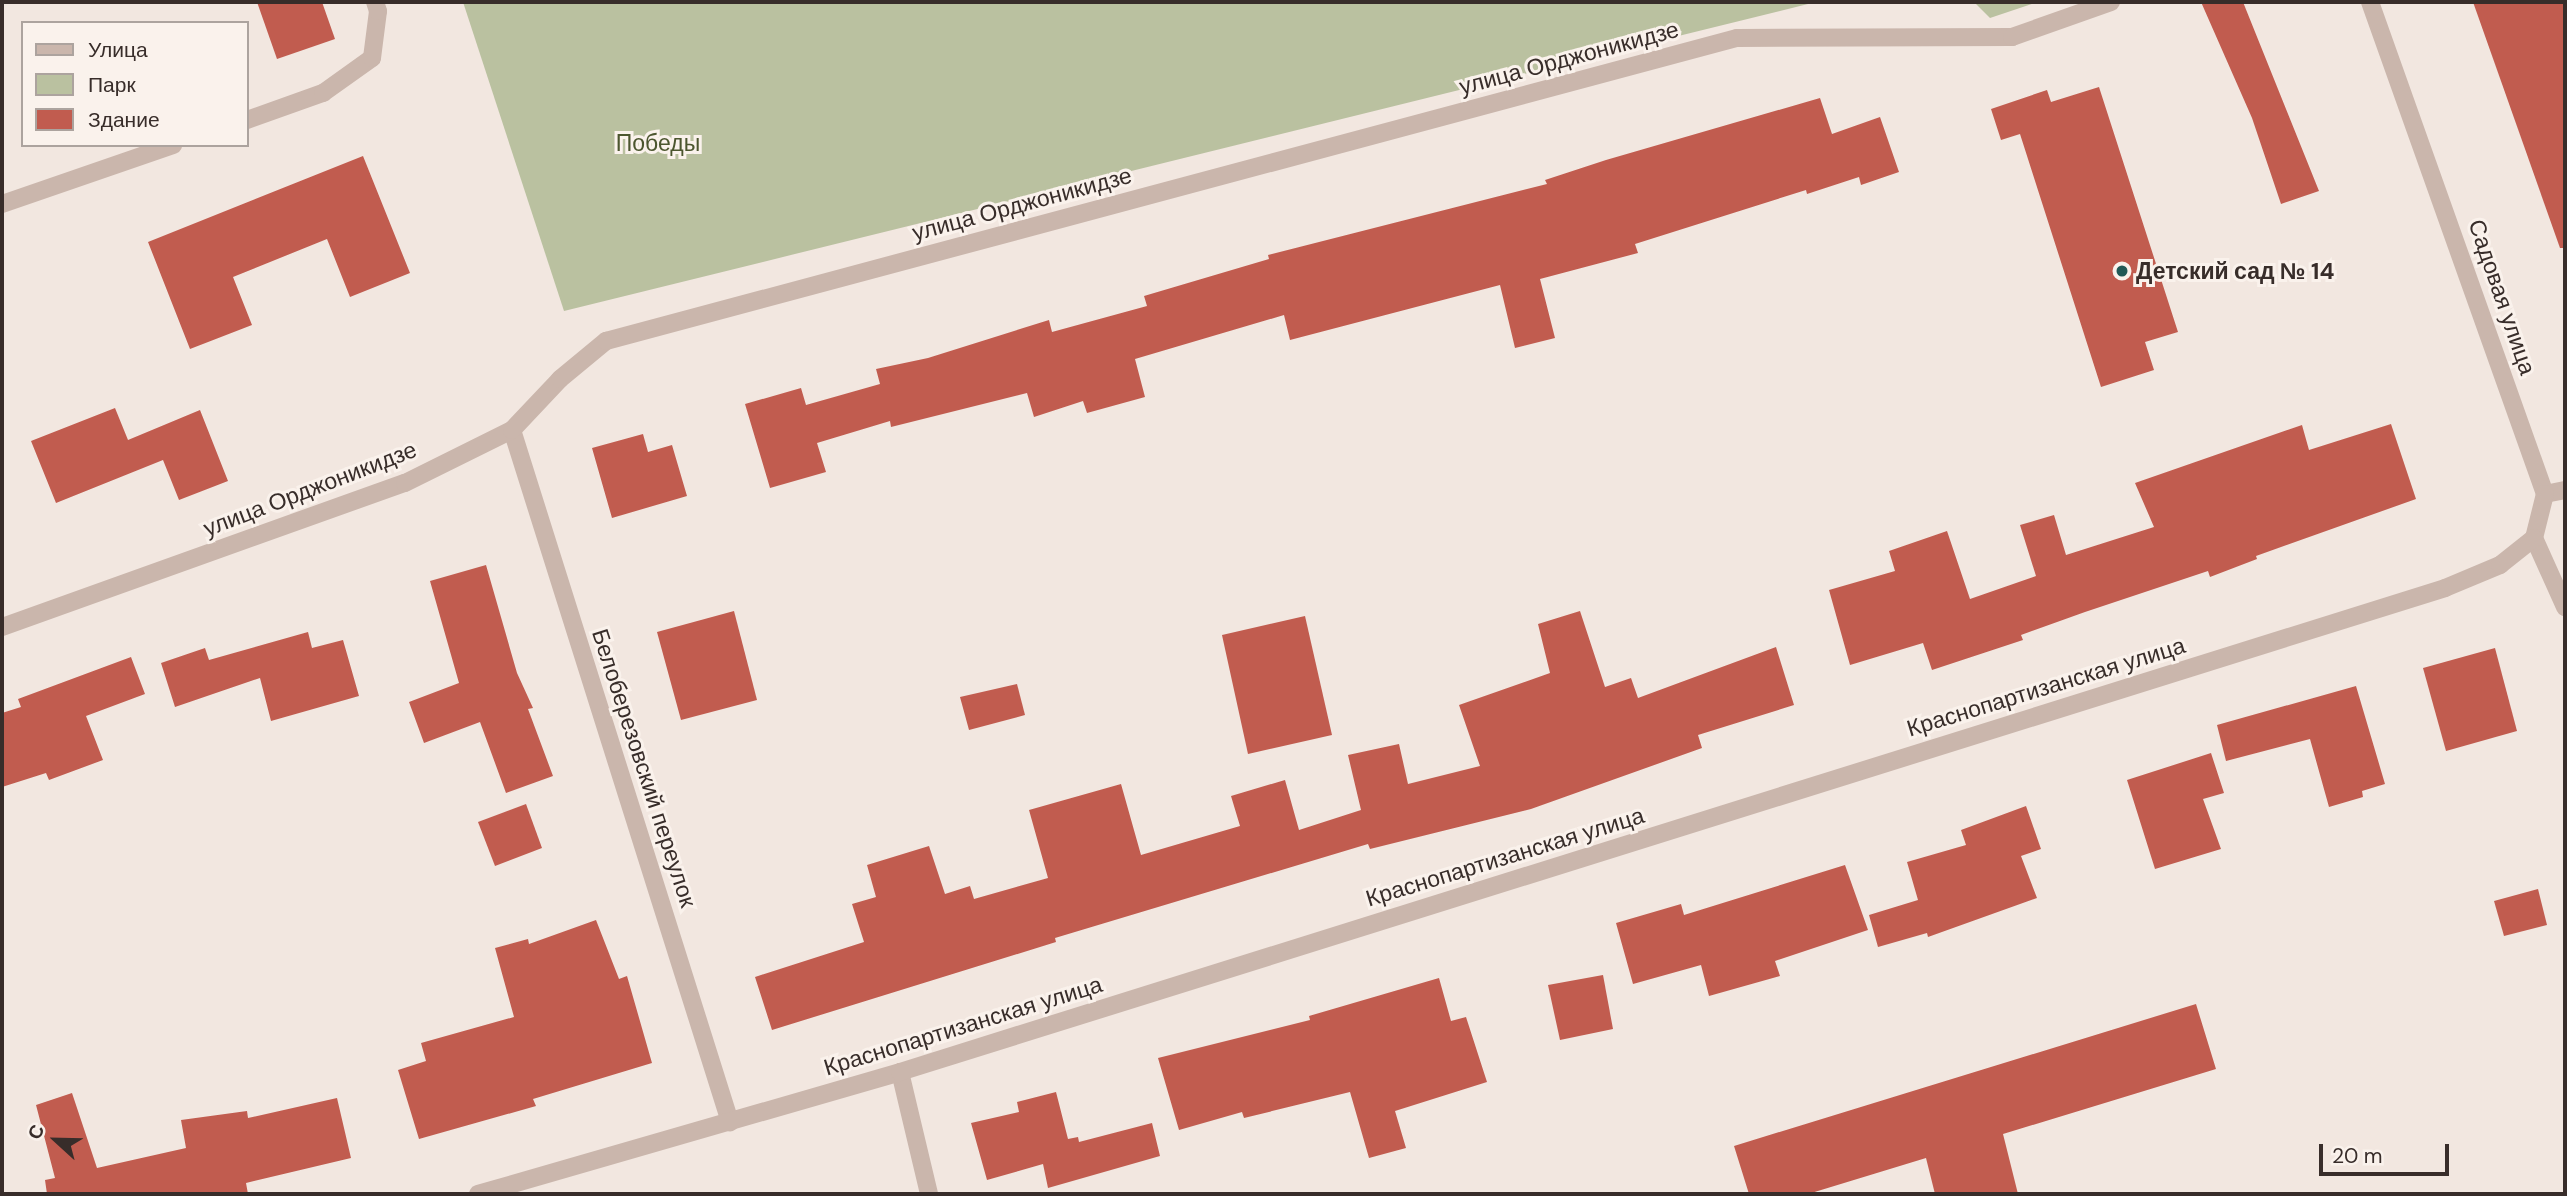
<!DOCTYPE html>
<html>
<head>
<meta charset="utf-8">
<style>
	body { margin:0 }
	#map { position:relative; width:2567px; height:1196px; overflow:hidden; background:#f2e7e0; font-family:"DM Sans",sans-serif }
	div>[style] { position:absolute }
	.green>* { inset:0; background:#bac1a0 }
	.building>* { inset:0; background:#c15c4f }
	.minor>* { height:18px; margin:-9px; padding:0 9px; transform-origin:9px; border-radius:9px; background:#cab6ac }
	.tertiary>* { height:18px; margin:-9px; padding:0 9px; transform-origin:9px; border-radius:9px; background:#cab6ac }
	.dots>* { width:19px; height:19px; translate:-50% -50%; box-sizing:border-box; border:4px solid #faf2ec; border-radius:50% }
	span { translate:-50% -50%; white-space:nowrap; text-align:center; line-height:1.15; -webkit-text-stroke:6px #faf2ec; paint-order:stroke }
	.street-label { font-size:23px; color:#382d2a }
	.park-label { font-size:23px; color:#4c562f }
	.poi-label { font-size:23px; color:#382d2a; font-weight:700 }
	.left { translate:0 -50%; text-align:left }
	.frame { position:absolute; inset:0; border:4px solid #382d2a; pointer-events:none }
	.legend { position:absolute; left:21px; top:21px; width:228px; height:126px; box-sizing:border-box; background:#faf2ec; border:2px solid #aca39e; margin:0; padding:9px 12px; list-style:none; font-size:21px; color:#382d2a }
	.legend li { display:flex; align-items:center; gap:14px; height:35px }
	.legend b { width:35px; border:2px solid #aca39e }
	.north { position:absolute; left:21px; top:1105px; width:70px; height:70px; -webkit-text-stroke:5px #faf2ec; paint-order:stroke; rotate:292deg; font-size:19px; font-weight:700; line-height:28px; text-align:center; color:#382d2a }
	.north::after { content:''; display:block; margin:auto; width:24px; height:32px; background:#382d2a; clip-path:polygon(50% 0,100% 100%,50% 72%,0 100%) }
	.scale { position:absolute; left:2319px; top:1144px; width:130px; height:32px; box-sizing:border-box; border:4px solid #382d2a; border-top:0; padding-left:9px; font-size:21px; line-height:24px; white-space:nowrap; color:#382d2a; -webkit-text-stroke:5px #faf2ec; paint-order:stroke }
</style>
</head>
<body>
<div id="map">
	<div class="green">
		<div style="clip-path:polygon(463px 2px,1816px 2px,564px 311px)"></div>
		<div style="clip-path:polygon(1974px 2px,2038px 2px,1990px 18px)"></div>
	</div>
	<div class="building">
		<div style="clip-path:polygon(257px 2px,322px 2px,335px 39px,277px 59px)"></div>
		<div style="clip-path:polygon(2201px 2px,2243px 2px,2319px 191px,2281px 204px,2252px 118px)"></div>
		<div style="clip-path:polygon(2473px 2px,2565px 2px,2565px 248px,2560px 248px)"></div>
		<div style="clip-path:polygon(2099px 87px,2178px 332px,2145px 342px,2154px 370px,2101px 387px,2020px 134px,2001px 140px,1991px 109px,2047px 90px,2051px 102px)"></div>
		<div style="clip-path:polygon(1820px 98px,1832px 134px,1880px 117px,1899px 172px,1861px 185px,1859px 177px,1807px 194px,1806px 190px,1635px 244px,1638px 253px,1540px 279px,1555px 338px,1515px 348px,1500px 285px,1290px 340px,1284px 315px,1135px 359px,1145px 397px,1087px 413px,1083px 401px,1034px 417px,1027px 393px,891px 427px,890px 421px,817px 443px,826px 472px,770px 488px,745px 404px,801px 388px,806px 405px,880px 384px,876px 369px,928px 358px,1049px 320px,1052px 332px,1147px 306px,1144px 296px,1269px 259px,1268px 255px,1547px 184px,1545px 180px,1606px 160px)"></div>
		<div style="clip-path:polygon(363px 156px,410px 273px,350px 297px,327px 239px,233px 277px,252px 325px,190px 349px,148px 242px)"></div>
		<div style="clip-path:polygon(115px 408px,128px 440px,200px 410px,228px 481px,179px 500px,163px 460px,56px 503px,31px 441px)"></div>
		<div style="clip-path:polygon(2391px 424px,2416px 499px,2256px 556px,2257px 559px,2210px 577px,2208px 571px,2085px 612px,2021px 635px,2023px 640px,1932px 670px,1923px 643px,1850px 665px,1829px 590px,1895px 571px,1889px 551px,1947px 531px,1970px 599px,2036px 576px,2020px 525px,2054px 515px,2066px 555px,2154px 527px,2135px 483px,2302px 425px,2309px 450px)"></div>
		<div style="clip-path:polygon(643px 434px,648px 452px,672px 445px,687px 496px,612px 518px,592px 448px)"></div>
		<div style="clip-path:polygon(486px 565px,517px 673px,533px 708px,528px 709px,553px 776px,506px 793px,480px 722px,424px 743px,409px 702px,459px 683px,430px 581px)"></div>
		<div style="clip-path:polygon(734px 611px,757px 700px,681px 720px,657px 632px)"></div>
		<div style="clip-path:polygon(1580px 611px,1605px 687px,1631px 678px,1638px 698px,1776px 647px,1794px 705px,1698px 735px,1702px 748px,1531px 809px,1370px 849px,1368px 844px,1055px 938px,1056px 942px,772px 1030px,755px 977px,864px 942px,852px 904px,876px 897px,867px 865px,929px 846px,945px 894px,970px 886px,974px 899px,1048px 878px,1029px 810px,1121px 784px,1141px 855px,1240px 826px,1231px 796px,1285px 780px,1299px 830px,1361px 810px,1348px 755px,1399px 744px,1408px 784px,1480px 766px,1459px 705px,1550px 673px,1538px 624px)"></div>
		<div style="clip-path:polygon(1305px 616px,1332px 735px,1248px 754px,1222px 635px)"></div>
		<div style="clip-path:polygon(308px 632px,312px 648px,343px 640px,359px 696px,271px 721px,260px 678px,175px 707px,161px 663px,205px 648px,209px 660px)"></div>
		<div style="clip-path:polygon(2495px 648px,2517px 731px,2446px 751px,2423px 668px)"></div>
		<div style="clip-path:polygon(131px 657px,145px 694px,86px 716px,103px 760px,49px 780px,46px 773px,2px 787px,2px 713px,21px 707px,18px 699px)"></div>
		<div style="clip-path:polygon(1017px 684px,1025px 715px,969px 730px,960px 697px)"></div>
		<div style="clip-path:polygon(2356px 686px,2385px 784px,2362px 791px,2363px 797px,2329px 807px,2310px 739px,2226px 761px,2217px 725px)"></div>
		<div style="clip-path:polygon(2211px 753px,2224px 793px,2203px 799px,2221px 849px,2155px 869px,2127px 780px)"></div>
		<div style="clip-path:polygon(526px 804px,542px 848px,495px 866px,478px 822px)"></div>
		<div style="clip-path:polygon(2026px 806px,2041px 849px,2021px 856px,2037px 898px,1928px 937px,1927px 933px,1878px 947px,1869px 915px,1918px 900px,1907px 862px,1966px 845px,1961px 830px)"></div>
		<div style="clip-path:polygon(1845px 865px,1868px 930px,1775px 961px,1780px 976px,1709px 996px,1701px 965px,1633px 984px,1616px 923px,1681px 904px,1684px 915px)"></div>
		<div style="clip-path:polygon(2538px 889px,2547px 925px,2504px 936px,2494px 901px)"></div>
		<div style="clip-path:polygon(596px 920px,619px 979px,627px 976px,652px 1063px,533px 1099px,536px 1106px,419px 1139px,398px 1070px,426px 1061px,421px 1043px,514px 1017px,495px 948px,528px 939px,529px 944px)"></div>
		<div style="clip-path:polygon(1603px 975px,1613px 1029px,1560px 1040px,1548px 985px)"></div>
		<div style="clip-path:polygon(1439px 978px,1451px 1021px,1466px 1017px,1487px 1082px,1395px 1111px,1406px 1148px,1369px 1158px,1350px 1092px,1244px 1118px,1242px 1112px,1179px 1130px,1158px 1058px,1310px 1020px,1309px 1016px)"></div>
		<div style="clip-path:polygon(2196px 1004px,2216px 1069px,2003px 1134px,2018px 1194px,1935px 1194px,1926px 1158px,1808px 1194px,1749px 1194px,1734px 1146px)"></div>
		<div style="clip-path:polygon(1056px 1092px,1068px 1139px,1078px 1137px,1079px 1142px,1152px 1123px,1160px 1156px,1048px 1188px,1043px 1164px,987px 1180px,971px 1123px,1019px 1112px,1017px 1102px)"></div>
		<div style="clip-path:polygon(72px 1093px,97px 1168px,186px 1148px,181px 1120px,247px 1111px,248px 1118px,337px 1098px,351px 1158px,246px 1183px,248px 1194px,47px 1194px,45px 1180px,55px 1178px,36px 1105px)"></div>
	</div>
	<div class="minor">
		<div style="left:247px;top:120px;width:81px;rotate:-19.6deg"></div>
		<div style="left:323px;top:93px;width:60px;rotate:-35.5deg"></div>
		<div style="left:372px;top:58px;width:47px;rotate:-82.7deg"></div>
		<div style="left:378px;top:11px;width:9px;rotate:-108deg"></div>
		<div style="left:2px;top:204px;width:181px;rotate:-19deg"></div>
		<div style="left:512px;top:430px;width:726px;rotate:72.51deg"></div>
		<div style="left:2545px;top:494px;width:20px;rotate:-11deg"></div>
		<div style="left:2px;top:627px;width:428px;rotate:-19.7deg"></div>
		<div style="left:405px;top:483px;width:119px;rotate:-26.4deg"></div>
		<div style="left:512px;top:430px;width:70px;rotate:-46.7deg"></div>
		<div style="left:560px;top:379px;width:60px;rotate:-39.6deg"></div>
		<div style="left:606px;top:341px;width:1171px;rotate:-15deg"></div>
		<div style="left:1737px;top:38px;width:275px;rotate:-0.2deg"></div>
		<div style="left:2012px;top:37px;width:105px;rotate:-19.5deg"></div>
		<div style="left:900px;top:1072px;width:125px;rotate:76.6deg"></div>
	</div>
	<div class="tertiary">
		<div style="left:2370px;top:2px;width:522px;rotate:70.42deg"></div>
		<div style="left:2545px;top:494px;width:45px;rotate:104deg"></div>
		<div style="left:2534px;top:538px;width:76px;rotate:65.8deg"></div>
		<div style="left:478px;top:1194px;width:439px;rotate:-16.1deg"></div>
		<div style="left:900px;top:1072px;width:1619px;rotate:-17.39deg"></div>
		<div style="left:2445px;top:588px;width:60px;rotate:-22.7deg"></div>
		<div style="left:2500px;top:565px;width:43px;rotate:-38.5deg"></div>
	</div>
	<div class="dots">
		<div style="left:2122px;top:271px;background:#215956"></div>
	</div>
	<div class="street-label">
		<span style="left:1569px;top:58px;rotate:-15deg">улица Орджоникидзе</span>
		<span style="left:1022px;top:204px;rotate:-15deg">улица Орджоникидзе</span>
		<span style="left:2502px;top:297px;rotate:71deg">Садовая улица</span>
		<span style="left:310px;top:489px;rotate:-21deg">улица Орджоникидзе</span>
		<span style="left:2046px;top:687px;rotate:-17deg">Краснопартизанская улица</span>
		<span style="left:644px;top:768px;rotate:72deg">Белоберезовский переулок</span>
		<span style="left:1505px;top:857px;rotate:-17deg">Краснопартизанская улица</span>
		<span style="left:963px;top:1026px;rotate:-17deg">Краснопартизанская улица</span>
	</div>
	<div class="park-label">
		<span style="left:658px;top:143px">Победы</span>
	</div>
	<div class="poi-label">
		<span class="left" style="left:2136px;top:271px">Детский сад № 14</span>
	</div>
	<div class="frame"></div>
	<ul class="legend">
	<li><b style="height:9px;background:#cab6ac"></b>Улица</li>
	<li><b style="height:19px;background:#bac1a0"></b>Парк</li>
	<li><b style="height:19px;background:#c15c4f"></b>Здание</li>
	</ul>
	<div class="north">С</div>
	<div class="scale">20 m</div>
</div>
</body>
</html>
